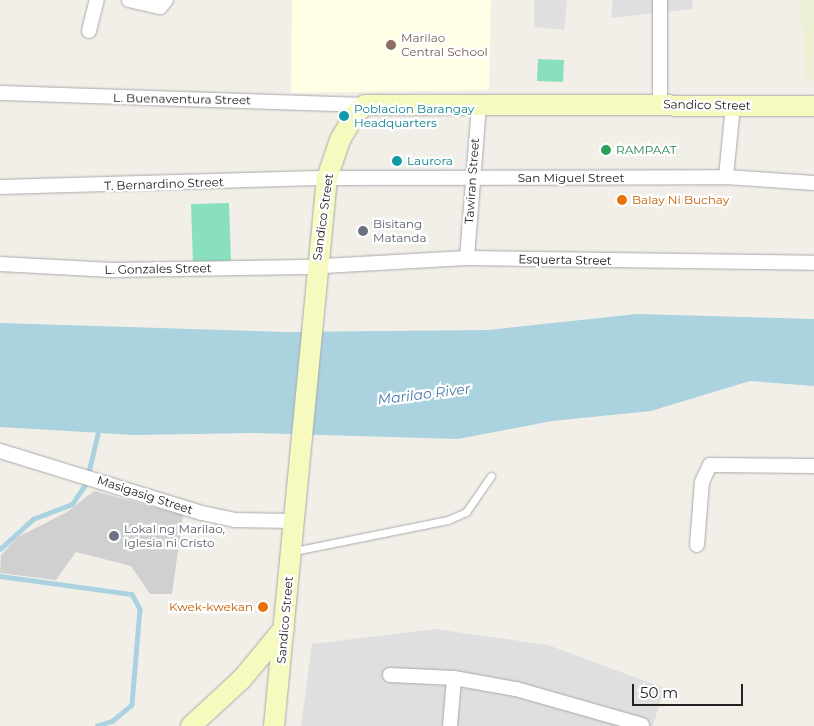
<!DOCTYPE html>
<html>
<head>
<meta charset="utf-8">
<style>
	body { margin:0 }
	#map { position:relative; width:814px; height:726px; overflow:hidden; background:#f2efe9; font-family:Montserrat,sans-serif }
	div>[style] { position:absolute }
	.residential>* { inset:0; background:#e0dfdf }
	.education>* { inset:0; background:#ffffe5 }
	.religious>* { inset:0; background:#d0d0d0 }
	.farmland>* { inset:0; background:#eef0d5 }
	.pitch>* { inset:0; background:#88e0be }
	.water>* { inset:0; background:#aad3df }
	.stream>* { height:4.5px; margin:-2.25px; padding:0 2.25px; transform-origin:2.25px; border-radius:2.25px; background:#aad3df }
	.roads { filter:drop-shadow(0 0 1px #a9a9a9) drop-shadow(0 0 1px #a9a9a9) }
	.lane>* { height:7px; margin:-3.5px; padding:0 3.5px; transform-origin:3.5px; border-radius:3.5px; background:#fff }
	.street>* { height:14px; margin:-7px; padding:0 7px; transform-origin:7px; border-radius:7px; background:#fff }
	.secondary>* { height:20px; margin:-10px; padding:0 10px; transform-origin:10px; border-radius:10px; background:#f7fabf }
	.dots>* { width:14px; height:14px; translate:-50% -50%; box-sizing:border-box; border:2px solid #fff; border-radius:50% }
	span { translate:-50% -50%; white-space:nowrap; text-align:center; line-height:1.15; -webkit-text-stroke:4.5px #fff; paint-order:stroke }
	.education-label { font-size:12px; color:#785e54 }
	.left { translate:0 -50%; text-align:left }
	.street-label { font-size:12px; color:#222 }
	.culture-label { font-size:12px; color:#0d838f }
	.leisure-label { font-size:12px; color:#27864d }
	.food-label { font-size:12px; color:#c56008 }
	.right { translate:-100% -50%; text-align:right }
	.worship-label { font-size:12px; color:#5b616d }
	.water-label { font-size:14px; color:#4a7aab; font-style:italic }
	.scale { position:absolute; left:632px; top:684px; width:111px; height:22px; box-sizing:border-box; border:2px solid #222; border-top:0; padding-left:6px; font-size:15px; line-height:18px; white-space:nowrap; color:#222; -webkit-text-stroke:4px #fff; paint-order:stroke }
</style>
</head>
<body>
<div id="map">
	<div class="residential">
		<div style="clip-path:polygon(534px 0,567px 0,564px 30px,534px 27px)"></div>
		<div style="clip-path:polygon(613px 0,693px 0,692px 9px,611px 18px)"></div>
		<div style="clip-path:polygon(435px 629px,548px 645px,664px 688px,653px 726px,301px 726px,312px 644px)"></div>
	</div>
	<div class="education">
		<div style="clip-path:polygon(292px 0,491px 0,489px 90px,291px 93px)"></div>
	</div>
	<div class="religious">
		<div style="clip-path:polygon(94px 491px,183px 515px,172px 594px,150px 594px,131px 566px,76px 552px,56px 580px,0 573px,1px 555px,18px 537px,67px 512px)"></div>
	</div>
	<div class="farmland">
		<div style="clip-path:polygon(800px 0,814px 0,814px 80px,806px 81px)"></div>
	</div>
	<div class="pitch">
		<div style="clip-path:polygon(538px 59px,564px 60px,563px 82px,537px 81px)"></div>
		<div style="clip-path:polygon(229px 203px,231px 263px,193px 264px,191px 204px)"></div>
	</div>
	<div class="water">
		<div style="clip-path:polygon(637px 314px,814px 319px,814px 386px,750px 381px,651px 411px,552px 421px,458px 439px,252px 433px,135px 435px,0 427px,0 323px,285px 332px,488px 330px)"></div>
	</div>
	<div class="stream">
		<div style="left:89px;top:470px;width:43px;rotate:-76.6deg"></div>
		<div style="left:0;top:549px;width:45px;rotate:-42.3deg"></div>
		<div style="left:33px;top:519px;width:42px;rotate:-21deg"></div>
		<div style="left:72px;top:504px;width:25px;rotate:-56deg"></div>
		<div style="left:0;top:576px;width:133px;rotate:7.8deg"></div>
		<div style="left:132px;top:594px;width:17px;rotate:62deg"></div>
		<div style="left:140px;top:609px;width:96px;rotate:94.8deg"></div>
		<div style="left:132px;top:705px;width:25px;rotate:140deg"></div>
		<div style="left:113px;top:721px;width:16px;rotate:162deg"></div>
	</div>
	<div class="roads">
		<div class="lane">
			<div style="left:294px;top:551px;width:157px;rotate:-11.4deg"></div>
			<div style="left:448px;top:520px;width:20px;rotate:-24deg"></div>
			<div style="left:466px;top:512px;width:44px;rotate:-55.2deg"></div>
		</div>
		<div class="street">
			<div style="left:129px;top:0;width:32px;rotate:13deg"></div>
			<div style="left:160px;top:7px;width:9px;rotate:-49deg"></div>
			<div style="left:89px;top:31px;width:32px;rotate:-76deg"></div>
			<div style="left:0;top:93px;width:365px;rotate:1.9deg"></div>
			<div style="left:660px;top:105px;width:105px;rotate:-90deg"></div>
			<div style="left:726px;top:177px;width:71px;rotate:-84.4deg"></div>
			<div style="left:0;top:187px;width:327px;rotate:-1.6deg"></div>
			<div style="left:327px;top:178px;width:399px;rotate:-0.1deg"></div>
			<div style="left:726px;top:177px;width:88px;rotate:3.9deg"></div>
			<div style="left:467px;top:258px;width:153px;rotate:-85.5deg"></div>
			<div style="left:0;top:264px;width:112px;rotate:3.1deg"></div>
			<div style="left:112px;top:270px;width:194px;rotate:-0.9deg"></div>
			<div style="left:306px;top:267px;width:161px;rotate:-3.2deg"></div>
			<div style="left:467px;top:258px;width:347px;rotate:0.8deg"></div>
			<div style="left:0;top:451px;width:211px;rotate:17.1deg"></div>
			<div style="left:202px;top:513px;width:33px;rotate:12deg"></div>
			<div style="left:234px;top:520px;width:59px;rotate:1deg"></div>
			<div style="left:697px;top:545px;width:63px;rotate:-85.5deg"></div>
			<div style="left:702px;top:482px;width:19px;rotate:-65deg"></div>
			<div style="left:710px;top:465px;width:104px;rotate:0.6deg"></div>
			<div style="left:390px;top:675px;width:64px;rotate:2.7deg"></div>
			<div style="left:454px;top:678px;width:63px;rotate:10.1deg"></div>
			<div style="left:516px;top:689px;width:131px;rotate:15.9deg"></div>
			<div style="left:450px;top:726px;width:48px;rotate:-85.2deg"></div>
		</div>
		<div class="secondary">
			<div style="left:191px;top:726px;width:69px;rotate:-42.7deg"></div>
			<div style="left:242px;top:679px;width:66px;rotate:-50.5deg"></div>
			<div style="left:274px;top:726px;width:551px;rotate:-84.48deg"></div>
			<div style="left:327px;top:178px;width:40px;rotate:-71.1deg"></div>
			<div style="left:340px;top:140px;width:30px;rotate:-60deg"></div>
			<div style="left:355px;top:114px;width:13px;rotate:-42deg"></div>
			<div style="left:365px;top:105px;width:17px"></div>
			<div style="left:382px;top:105px;width:432px;rotate:0.1deg"></div>
		</div>
	</div>
	<div class="dots">
		<div style="left:391px;top:45px;background:#8d6e63"></div>
		<div style="left:344px;top:116px;background:#0f9aa8"></div>
		<div style="left:606px;top:150px;background:#2e9e5b"></div>
		<div style="left:397px;top:161px;background:#0f9aa8"></div>
		<div style="left:622px;top:200px;background:#e8710a"></div>
		<div style="left:363px;top:231px;background:#6b7280"></div>
		<div style="left:114px;top:536px;background:#6b7280"></div>
		<div style="left:263px;top:607px;background:#e8710a"></div>
	</div>
	<div class="education-label">
		<span class="left" style="left:401px;top:45px">Marilao<br>Central School</span>
	</div>
	<div class="street-label">
		<span style="left:182px;top:99px;rotate:1deg">L. Buenaventura Street</span>
		<span style="left:707px;top:105px;rotate:1deg">Sandico Street</span>
		<span style="left:571px;top:178px">San Miguel Street</span>
		<span style="left:472px;top:181px;rotate:-86deg">Tawiran Street</span>
		<span style="left:164px;top:184px;rotate:-2deg">T. Bernardino Street</span>
		<span style="left:323px;top:217px;rotate:-82deg">Sandico Street</span>
		<span style="left:565px;top:260px;rotate:1deg">Esquerta Street</span>
		<span style="left:158px;top:269px;rotate:-1deg">L. Gonzales Street</span>
		<span style="left:145px;top:495px;rotate:18deg">Masigasig Street</span>
		<span style="left:285px;top:620px;rotate:-85deg">Sandico Street</span>
	</div>
	<div class="culture-label">
		<span class="left" style="left:354px;top:116px">Poblacion Barangay<br>Headquarters</span>
		<span class="left" style="left:407px;top:161px">Laurora</span>
	</div>
	<div class="leisure-label">
		<span class="left" style="left:616px;top:150px">RAMPAAT</span>
	</div>
	<div class="food-label">
		<span class="left" style="left:632px;top:200px">Balay Ni Buchay</span>
		<span class="right" style="left:253px;top:607px">Kwek-kwekan</span>
	</div>
	<div class="worship-label">
		<span class="left" style="left:373px;top:231px">Bisitang<br>Matanda</span>
		<span class="left" style="left:124px;top:536px">Lokal ng Marilao,<br>Iglesia ni Cristo</span>
	</div>
	<div class="water-label">
		<span style="left:424px;top:394px;rotate:-7deg">Marilao River</span>
	</div>
	<div class="scale">50 m</div>
</div>
</body>
</html>
